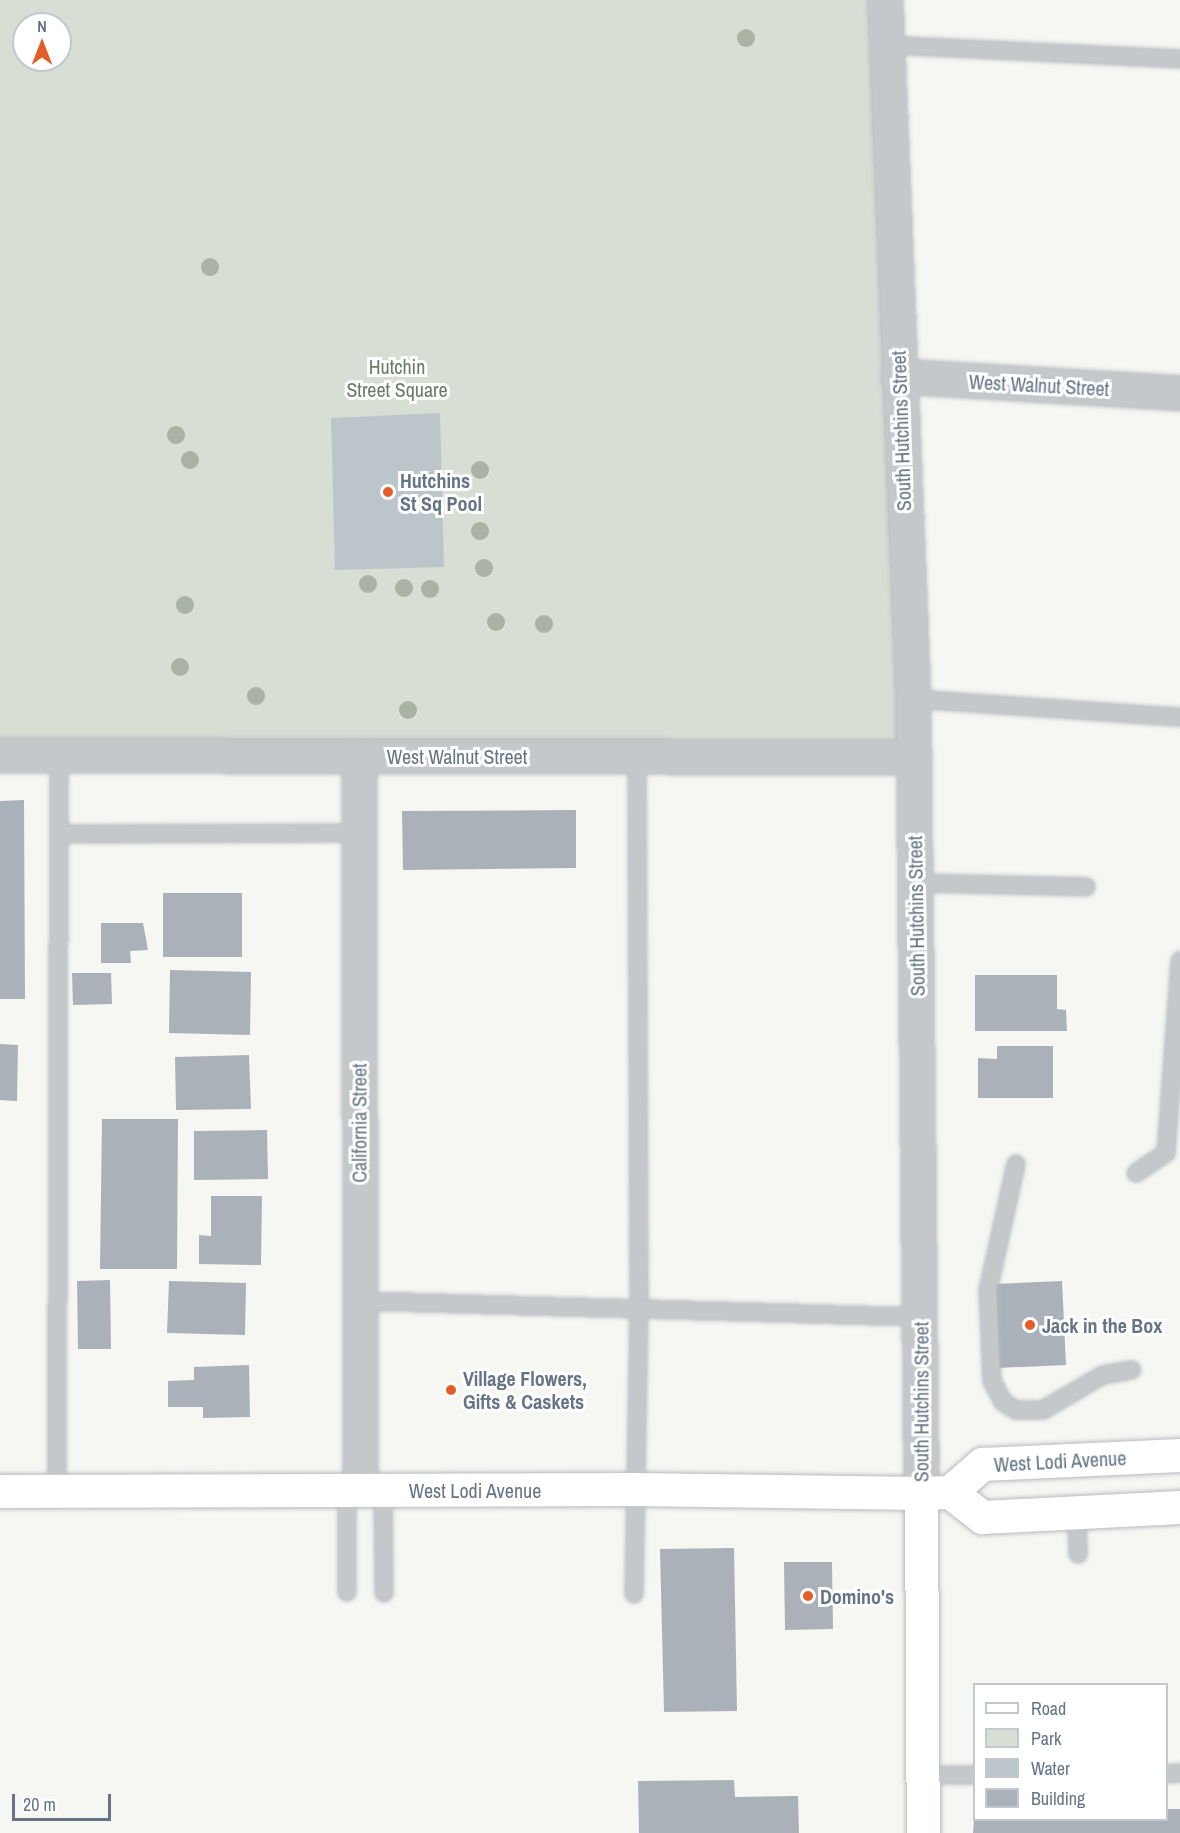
<!DOCTYPE html>
<html>
<head>
<meta charset="utf-8">
<style>
	body { margin:0 }
	#map { position:relative; width:1180px; height:1833px; overflow:hidden; background:#f6f7f3; font-family:"Archivo Narrow",sans-serif }
	div>[style] { position:absolute }
	.green>* { inset:0; background:#d7ded4 }
	.water>* { inset:0; background:#bcc6ca }
	.building>* { inset:0; background:#aab1b8 }
	.roads { filter:drop-shadow(0 0 2px #b6bbc0) drop-shadow(0 0 2px #b6bbc0) }
	.service>* { height:16px; margin:-8px; padding:0 8px; transform-origin:8px; border-radius:8px; background:#c4c8cb }
	.minor>* { height:33px; margin:-16.5px; padding:0 16.5px; transform-origin:16.5px; border-radius:16.5px; background:#c4c8cb }
	.tertiary>* { height:33px; margin:-16.5px; padding:0 16.5px; transform-origin:16.5px; border-radius:16.5px; background:#c4c8cb }
	.secondary>* { height:33px; margin:-16.5px; padding:0 16.5px; transform-origin:16.5px; border-radius:16.5px; background:#fff }
	.trees>* { width:18px; height:18px; margin:-9px; border-radius:50%; background:#a8b3a4 }
	.dots>* { width:16px; height:16px; translate:-50% -50%; box-sizing:border-box; border:3px solid #fff; border-radius:50% }
	span { translate:-50% -50%; white-space:nowrap; text-align:center; line-height:1.15; -webkit-text-stroke:6px #fff; paint-order:stroke }
	.park-label { font-size:20px; color:#687c64 }
	.street-label { font-size:20px; color:#657585 }
	.poi-label { font-size:20px; color:#657585; font-weight:700 }
	.left { translate:0 -50%; text-align:left }
	.legend { position:absolute; left:973px; top:1683px; width:195px; height:138px; box-sizing:border-box; background:#fff; border:2px solid #c1c8ce; margin:0; padding:8px 10px; list-style:none; font-size:18px; color:#657585 }
	.legend li { display:flex; align-items:center; gap:12px; height:30px }
	.legend b { width:30px; border:2px solid #c1c8ce }
	.north { position:absolute; left:12px; top:12px; width:60px; height:60px; box-sizing:border-box; background:#fff; border:2px solid #c1c8ce; border-radius:50%; rotate:0deg; font-size:16px; font-weight:700; line-height:24px; text-align:center; color:#657585 }
	.north::after { content:''; display:block; margin:auto; width:21px; height:27px; background:#e45d26; clip-path:polygon(50% 0,100% 100%,50% 72%,0 100%) }
	.scale { position:absolute; left:12px; top:1794px; width:99px; height:27px; box-sizing:border-box; border:3px solid #657585; border-top:0; padding-left:8px; font-size:18px; line-height:21px; white-space:nowrap; color:#657585; -webkit-text-stroke:4px #fff; paint-order:stroke }
</style>
</head>
<body>
<div id="map">
	<div class="green">
		<div style="clip-path:polygon(evenodd,0 0,896px 0,913px 757px,0 754px,0 0,24px 24px,60px 24px,60px 60px,24px 60px,24px 24px)"></div>
	</div>
	<div class="water">
		<div style="clip-path:polygon(440px 413px,444px 567px,335px 570px,331px 418px)"></div>
	</div>
	<div class="building">
		<div style="clip-path:polygon(24px 800px,25px 999px,0 999px,0 801px)"></div>
		<div style="clip-path:polygon(576px 810px,576px 868px,403px 870px,402px 811px)"></div>
		<div style="clip-path:polygon(163px 893px,242px 893px,242px 957px,163px 957px)"></div>
		<div style="clip-path:polygon(101px 923px,143px 923px,148px 950px,130px 951px,131px 963px,101px 963px)"></div>
		<div style="clip-path:polygon(170px 970px,251px 972px,250px 1035px,169px 1033px)"></div>
		<div style="clip-path:polygon(72px 973px,111px 973px,112px 1004px,73px 1005px)"></div>
		<div style="clip-path:polygon(975px 975px,1057px 975px,1057px 1009px,1066px 1010px,1067px 1031px,975px 1031px)"></div>
		<div style="clip-path:polygon(0 1044px,18px 1045px,17px 1101px,0 1100px)"></div>
		<div style="clip-path:polygon(997px 1046px,1053px 1046px,1053px 1098px,978px 1098px,978px 1058px,997px 1059px)"></div>
		<div style="clip-path:polygon(249px 1055px,251px 1109px,176px 1110px,175px 1057px)"></div>
		<div style="clip-path:polygon(102px 1119px,178px 1119px,177px 1269px,100px 1269px)"></div>
		<div style="clip-path:polygon(267px 1130px,268px 1179px,194px 1180px,194px 1131px)"></div>
		<div style="clip-path:polygon(211px 1196px,262px 1196px,261px 1265px,199px 1264px,199px 1235px,211px 1236px)"></div>
		<div style="clip-path:polygon(110px 1280px,111px 1349px,78px 1349px,77px 1281px)"></div>
		<div style="clip-path:polygon(169px 1281px,246px 1283px,245px 1335px,167px 1333px)"></div>
		<div style="clip-path:polygon(1062px 1281px,1066px 1365px,998px 1368px,994px 1284px)"></div>
		<div style="clip-path:polygon(249px 1365px,250px 1417px,203px 1418px,203px 1407px,168px 1407px,168px 1381px,194px 1380px,194px 1367px)"></div>
		<div style="clip-path:polygon(734px 1548px,737px 1711px,664px 1712px,660px 1549px)"></div>
		<div style="clip-path:polygon(784px 1562px,832px 1562px,833px 1629px,785px 1630px)"></div>
		<div style="clip-path:polygon(734px 1780px,735px 1797px,798px 1796px,799px 1833px,639px 1833px,638px 1781px)"></div>
		<div style="clip-path:polygon(1166px 1809px,1180px 1809px,1180px 1833px,973px 1833px,974px 1820px,1166px 1820px)"></div>
	</div>
	<div class="roads">
		<div class="service">
			<div style="left:886px;top:45px;width:294px;rotate:2.7deg"></div>
			<div style="left:913px;top:699px;width:268px;rotate:3.9deg"></div>
			<div style="left:59px;top:834px;width:300px;rotate:-0.2deg"></div>
			<div style="left:916px;top:883px;width:170px;rotate:1.3deg"></div>
			<div style="left:1016px;top:1164px;width:129px;rotate:102.5deg"></div>
			<div style="left:988px;top:1290px;width:91px;rotate:87.5deg"></div>
			<div style="left:992px;top:1381px;width:24px;rotate:62deg"></div>
			<div style="left:1003px;top:1402px;width:15px;rotate:32deg"></div>
			<div style="left:1016px;top:1410px;width:27px"></div>
			<div style="left:1043px;top:1410px;width:69px;rotate:-30.3deg"></div>
			<div style="left:1103px;top:1375px;width:29px;rotate:-10deg"></div>
			<div style="left:1136px;top:1173px;width:36px;rotate:-34deg"></div>
			<div style="left:1166px;top:1153px;width:193px;rotate:-85.8deg"></div>
			<div style="left:359px;top:1301px;width:562px;rotate:1.63deg"></div>
			<div style="left:57px;top:1490px;width:735px;rotate:-89.84deg"></div>
			<div style="left:347px;top:1490px;width:102px;rotate:90deg"></div>
			<div style="left:383px;top:1490px;width:103px;rotate:89.4deg"></div>
			<div style="left:1077px;top:1512px;width:42px;rotate:88.6deg"></div>
			<div style="left:634px;top:1594px;width:287px;rotate:-89deg"></div>
			<div style="left:639px;top:1307px;width:550px;rotate:-90.21deg"></div>
			<div style="left:1166px;top:1774px;width:14px;rotate:-4deg"></div>
			<div style="left:923px;top:1775px;width:51px"></div>
		</div>
		<div class="minor">
			<div style="left:898px;top:376px;width:283px;rotate:3.4deg"></div>
			<div style="left:0;top:755px;width:913px;rotate:0.13deg"></div>
			<div style="left:359px;top:756px;width:734px;rotate:89.92deg"></div>
		</div>
		<div class="tertiary">
			<div style="left:885px;top:0;width:700px;rotate:87.71deg"></div>
			<div style="left:913px;top:699px;width:794px;rotate:89.42deg"></div>
		</div>
		<div class="secondary">
			<div style="left:0;top:1491px;width:634px;rotate:-0.18deg"></div>
			<div style="left:634px;top:1489px;width:287px;rotate:0.8deg"></div>
			<div style="left:921px;top:1493px;width:29px;rotate:-2deg"></div>
			<div style="left:950px;top:1492px;width:43px;rotate:-41.2deg"></div>
			<div style="left:982px;top:1464px;width:198px;rotate:-2.6deg"></div>
			<div style="left:950px;top:1492px;width:41px;rotate:38deg"></div>
			<div style="left:982px;top:1517px;width:198px;rotate:-2.9deg"></div>
			<div style="left:921px;top:1493px;width:340px;rotate:89.7deg"></div>
		</div>
	</div>
	<div class="trees">
		<div style="left:746px;top:38px"></div>
		<div style="left:210px;top:267px"></div>
		<div style="left:176px;top:435px"></div>
		<div style="left:190px;top:460px"></div>
		<div style="left:480px;top:470px"></div>
		<div style="left:480px;top:531px"></div>
		<div style="left:484px;top:568px"></div>
		<div style="left:368px;top:584px"></div>
		<div style="left:404px;top:588px"></div>
		<div style="left:430px;top:589px"></div>
		<div style="left:185px;top:605px"></div>
		<div style="left:496px;top:622px"></div>
		<div style="left:544px;top:624px"></div>
		<div style="left:180px;top:667px"></div>
		<div style="left:256px;top:696px"></div>
		<div style="left:408px;top:710px"></div>
	</div>
	<div class="dots">
		<div style="left:388px;top:492px;background:#e45d26"></div>
		<div style="left:1030px;top:1325px;background:#e45d26"></div>
		<div style="left:451px;top:1390px;background:#e45d26"></div>
		<div style="left:808px;top:1596px;background:#e45d26"></div>
	</div>
	<div class="park-label">
		<span style="left:397px;top:378px">Hutchin<br>Street Square</span>
	</div>
	<div class="street-label">
		<span style="left:1039px;top:385px;rotate:3deg">West Walnut Street</span>
		<span style="left:901px;top:431px;rotate:-92deg">South Hutchins Street</span>
		<span style="left:457px;top:756px">West Walnut Street</span>
		<span style="left:916px;top:916px;rotate:-91deg">South Hutchins Street</span>
		<span style="left:359px;top:1123px;rotate:-90deg">California Street</span>
		<span style="left:921px;top:1402px;rotate:-90deg">South Hutchins Street</span>
		<span style="left:1060px;top:1461px;rotate:-3deg">West Lodi Avenue</span>
		<span style="left:475px;top:1490px">West Lodi Avenue</span>
	</div>
	<div class="poi-label">
		<span class="left" style="left:400px;top:492px">Hutchins<br>St Sq Pool</span>
		<span class="left" style="left:1042px;top:1325px">Jack in the Box</span>
		<span class="left" style="left:463px;top:1390px">Village Flowers,<br>Gifts &amp; Caskets</span>
		<span class="left" style="left:820px;top:1596px">Domino's</span>
	</div>
	<ul class="legend">
	<li><b style="height:8px;background:#fff"></b>Road</li>
	<li><b style="height:16px;background:#d7ded4"></b>Park</li>
	<li><b style="height:16px;background:#bcc6ca"></b>Water</li>
	<li><b style="height:16px;background:#aab1b8"></b>Building</li>
	</ul>
	<div class="north">N</div>
	<div class="scale">20 m</div>
</div>
</body>
</html>
